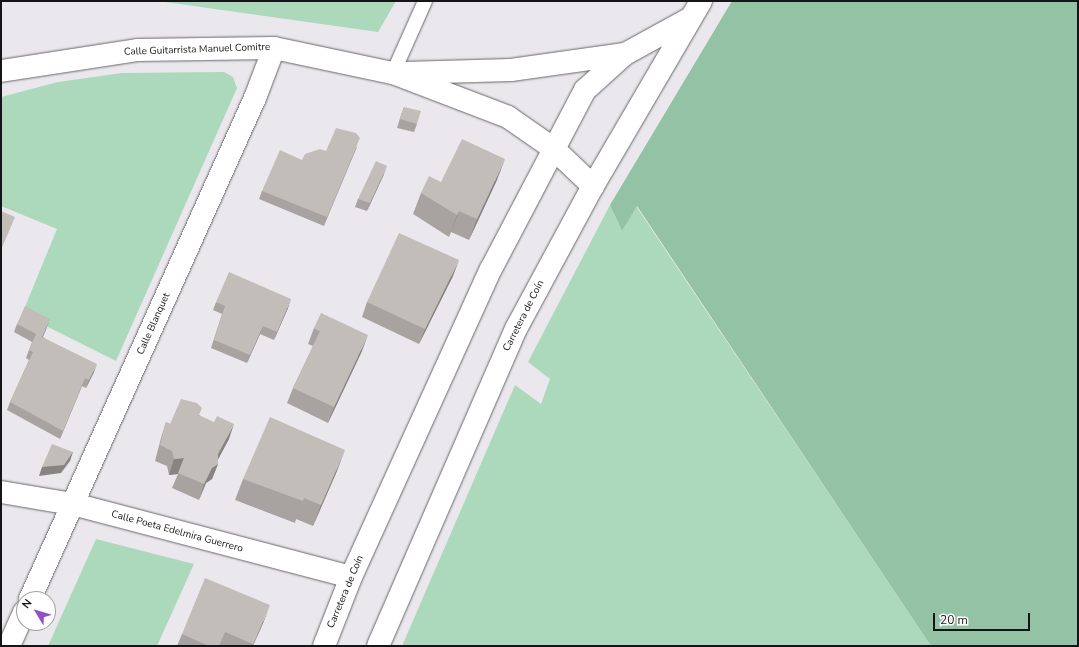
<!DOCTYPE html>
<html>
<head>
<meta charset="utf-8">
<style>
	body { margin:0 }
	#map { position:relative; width:1079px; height:647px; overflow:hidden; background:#ebe8ed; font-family:"Nunito Sans",sans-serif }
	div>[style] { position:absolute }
	.green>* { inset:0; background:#acd8bc }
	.forest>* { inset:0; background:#93c2a4 }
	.roads { filter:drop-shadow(0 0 1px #69666a) drop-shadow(0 0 1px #69666a) }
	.service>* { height:14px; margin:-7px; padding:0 7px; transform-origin:7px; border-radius:7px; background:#fff }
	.minor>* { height:22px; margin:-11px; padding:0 11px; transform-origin:11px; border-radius:11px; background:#fff }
	.tertiary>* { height:22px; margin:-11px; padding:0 11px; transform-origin:11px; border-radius:11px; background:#fff }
	.wall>* { inset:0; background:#a8a3a0 }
	.shaded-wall>* { inset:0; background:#888482 }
	.building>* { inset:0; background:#c3bdba }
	span { translate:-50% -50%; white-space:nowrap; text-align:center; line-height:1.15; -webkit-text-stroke:3.5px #fff; paint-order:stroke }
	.street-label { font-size:10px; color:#151416 }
	.frame { position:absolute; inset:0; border:2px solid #151416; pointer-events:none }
	.north { position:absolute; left:16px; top:591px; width:40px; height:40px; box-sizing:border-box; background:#fff; border:1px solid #a1a1a2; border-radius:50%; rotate:308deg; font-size:11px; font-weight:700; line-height:16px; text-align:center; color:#151416 }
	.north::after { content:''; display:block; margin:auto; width:14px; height:18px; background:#9250c5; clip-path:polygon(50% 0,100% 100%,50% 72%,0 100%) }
	.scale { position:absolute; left:933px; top:613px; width:97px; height:18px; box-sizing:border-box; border:2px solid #151416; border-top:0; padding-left:5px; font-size:12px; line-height:14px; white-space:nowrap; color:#151416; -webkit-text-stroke:3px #fff; paint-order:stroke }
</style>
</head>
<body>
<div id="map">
	<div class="green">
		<div style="clip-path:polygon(158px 1px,396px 1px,378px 32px)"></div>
		<div style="clip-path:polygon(224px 72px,233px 77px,237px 88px,116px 361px,22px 314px,57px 229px,1px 206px,1px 97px,58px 82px,122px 73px)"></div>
		<div style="clip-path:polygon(610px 205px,622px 231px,636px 206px,931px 646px,402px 646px,515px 385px,541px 404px,550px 379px,528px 362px)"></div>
		<div style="clip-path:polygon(96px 539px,194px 564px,157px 646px,48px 646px)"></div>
	</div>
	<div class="forest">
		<div style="clip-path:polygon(732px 1px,1078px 1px,1078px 646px,931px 646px,637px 206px,622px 231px,610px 205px)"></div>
	</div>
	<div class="roads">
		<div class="service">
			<div style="left:393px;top:73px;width:79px;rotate:-66deg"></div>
		</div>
		<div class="minor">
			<div style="left:1px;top:71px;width:139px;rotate:-8.7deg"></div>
			<div style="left:138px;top:50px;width:136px;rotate:-0.8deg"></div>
			<div style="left:274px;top:48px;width:122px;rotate:11.9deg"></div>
			<div style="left:393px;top:73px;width:123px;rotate:20.9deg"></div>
			<div style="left:508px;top:117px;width:56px;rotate:34.8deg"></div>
			<div style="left:554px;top:149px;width:54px;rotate:43.5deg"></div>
			<div style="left:404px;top:73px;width:107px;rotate:-1.6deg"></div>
			<div style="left:511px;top:70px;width:115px;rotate:-8deg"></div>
			<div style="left:625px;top:54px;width:73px;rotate:-28.7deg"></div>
			<div style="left:1px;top:492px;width:73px;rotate:9.5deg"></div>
			<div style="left:73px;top:504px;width:287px;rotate:14.7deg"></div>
			<div style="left:30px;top:599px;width:549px;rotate:-65.82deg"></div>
			<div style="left:255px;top:98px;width:53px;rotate:-69.2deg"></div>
			<div style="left:9px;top:646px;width:37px;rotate:-66deg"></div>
			<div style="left:324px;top:646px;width:74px;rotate:-68.6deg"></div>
			<div style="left:351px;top:577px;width:338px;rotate:-65.6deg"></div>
			<div style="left:491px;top:269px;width:202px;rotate:-62.3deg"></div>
			<div style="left:585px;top:90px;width:54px;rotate:-42deg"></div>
		</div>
		<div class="tertiary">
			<div style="left:378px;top:646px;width:348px;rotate:-66.5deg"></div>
			<div style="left:517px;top:327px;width:160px;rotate:-61.7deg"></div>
			<div style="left:593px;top:186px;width:214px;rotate:-59.7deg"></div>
		</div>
	</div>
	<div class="wall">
		<div style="clip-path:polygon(404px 107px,417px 124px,414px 132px,397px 128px,401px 115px)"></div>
		<div style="clip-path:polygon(357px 147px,324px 226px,259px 199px,262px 191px,302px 160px,326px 151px)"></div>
		<div style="clip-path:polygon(384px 174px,367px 211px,355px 207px,358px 199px)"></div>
		<div style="clip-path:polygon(497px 180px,469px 240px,451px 232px,449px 237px,413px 214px,421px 193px,441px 182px)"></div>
		<div style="clip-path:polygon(453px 276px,419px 344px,362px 317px,367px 302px)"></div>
		<div style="clip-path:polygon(216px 302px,288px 308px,274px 340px,260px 334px,247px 363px,211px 348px,222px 314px,213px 310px)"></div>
		<div style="clip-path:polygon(17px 324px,47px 327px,43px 337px,94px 372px,86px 388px,82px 386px,60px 439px,7px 410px,10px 402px,29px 360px,26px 358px,32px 342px,14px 332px)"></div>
		<div style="clip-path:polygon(314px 328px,362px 351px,328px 423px,287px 403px,293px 388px,313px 346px,308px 344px)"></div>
		<div style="clip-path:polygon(199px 415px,229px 439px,218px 459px,218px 464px,212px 479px,206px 483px,199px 500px,172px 488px,178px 474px,169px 475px,167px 466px,155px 461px,161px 438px,166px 422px,170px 424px)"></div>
		<div style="clip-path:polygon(337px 471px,313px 526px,296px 519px,295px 523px,235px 500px,243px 479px)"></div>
		<div style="clip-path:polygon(264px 621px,253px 646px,177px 646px,182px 634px)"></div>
	</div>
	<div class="shaded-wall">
		<div style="clip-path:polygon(505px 159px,497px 180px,469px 240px,477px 219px)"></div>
		<div style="clip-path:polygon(387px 166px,384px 174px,367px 211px,370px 203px)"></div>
		<div style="clip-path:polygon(459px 211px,451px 232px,449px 237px,457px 215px)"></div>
		<div style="clip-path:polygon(459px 260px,453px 276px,419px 344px,425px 329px)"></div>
		<div style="clip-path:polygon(291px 299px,288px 308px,274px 340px,277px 332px)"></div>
		<div style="clip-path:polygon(50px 319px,47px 327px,39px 345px,42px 337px)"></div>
		<div style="clip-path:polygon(263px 326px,260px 334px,247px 363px,250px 355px)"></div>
		<div style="clip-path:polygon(368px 335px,362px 351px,328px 423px,334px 407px)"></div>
		<div style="clip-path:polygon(97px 364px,94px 372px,86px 388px,89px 380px)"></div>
		<div style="clip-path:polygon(85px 378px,82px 386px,60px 439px,63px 431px)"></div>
		<div style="clip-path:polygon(234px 424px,229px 439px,214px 467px,218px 464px,212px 479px,206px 483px,199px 500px,204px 484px,218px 454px)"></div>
		<div style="clip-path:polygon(345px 450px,337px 471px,313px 526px,321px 505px)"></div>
		<div style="clip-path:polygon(73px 452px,70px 461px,61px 473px,39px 476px,42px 467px)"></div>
		<div style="clip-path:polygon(184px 458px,178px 474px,169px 475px,174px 459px)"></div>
		<div style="clip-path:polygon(270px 605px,264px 621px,253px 646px)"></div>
	</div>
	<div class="building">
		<div style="clip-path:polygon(404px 107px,421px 111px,417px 124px,400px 119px)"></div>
		<div style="clip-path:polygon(336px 128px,356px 133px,360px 138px,327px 217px,262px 191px,280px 150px,302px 160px,305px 154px,320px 149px,326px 151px)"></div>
		<div style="clip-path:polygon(462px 139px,505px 159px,477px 219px,459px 211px,457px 215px,421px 193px,429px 176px,441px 182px)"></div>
		<div style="clip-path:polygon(376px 161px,387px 166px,370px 203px,358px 199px)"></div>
		<div style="clip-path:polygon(1px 211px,15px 217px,1px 250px)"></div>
		<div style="clip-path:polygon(399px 233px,459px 260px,425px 329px,367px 302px)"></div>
		<div style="clip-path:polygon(229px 272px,291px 299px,277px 332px,263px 326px,250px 355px,214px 340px,225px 306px,216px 302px)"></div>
		<div style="clip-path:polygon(25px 306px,50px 319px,42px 337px,97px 364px,89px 380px,85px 378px,63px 431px,10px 402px,33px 352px,29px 350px,36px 334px,17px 324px)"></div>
		<div style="clip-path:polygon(321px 313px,368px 335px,334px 407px,293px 388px,320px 331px,314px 328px)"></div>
		<div style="clip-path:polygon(181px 399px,197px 403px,202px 408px,199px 415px,214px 422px,217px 416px,234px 424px,218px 454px,218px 464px,212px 468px,204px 484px,178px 473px,184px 458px,174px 459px,172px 451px,160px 445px,166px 422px,170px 424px)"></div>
		<div style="clip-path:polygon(270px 417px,345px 450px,321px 505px,304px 498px,303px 501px,243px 479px)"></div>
		<div style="clip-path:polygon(52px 444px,73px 452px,64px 465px,42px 467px)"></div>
		<div style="clip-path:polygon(205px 578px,270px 605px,253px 644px,225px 632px,219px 646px,209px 646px,182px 634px)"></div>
	</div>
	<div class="street-label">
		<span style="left:197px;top:50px;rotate:-2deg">Calle Guitarrista Manuel Comitre</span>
		<span style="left:524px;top:316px;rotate:-63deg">Carretera de Coín</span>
		<span style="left:154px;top:324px;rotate:-66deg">Calle Blanquet</span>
		<span style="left:177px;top:532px;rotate:15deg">Calle Poeta Edelmira Guerrero</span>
		<span style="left:346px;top:592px;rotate:-67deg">Carretera de Coín</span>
	</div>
	<div class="frame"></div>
	<div class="north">N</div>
	<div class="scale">20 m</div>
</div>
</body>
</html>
